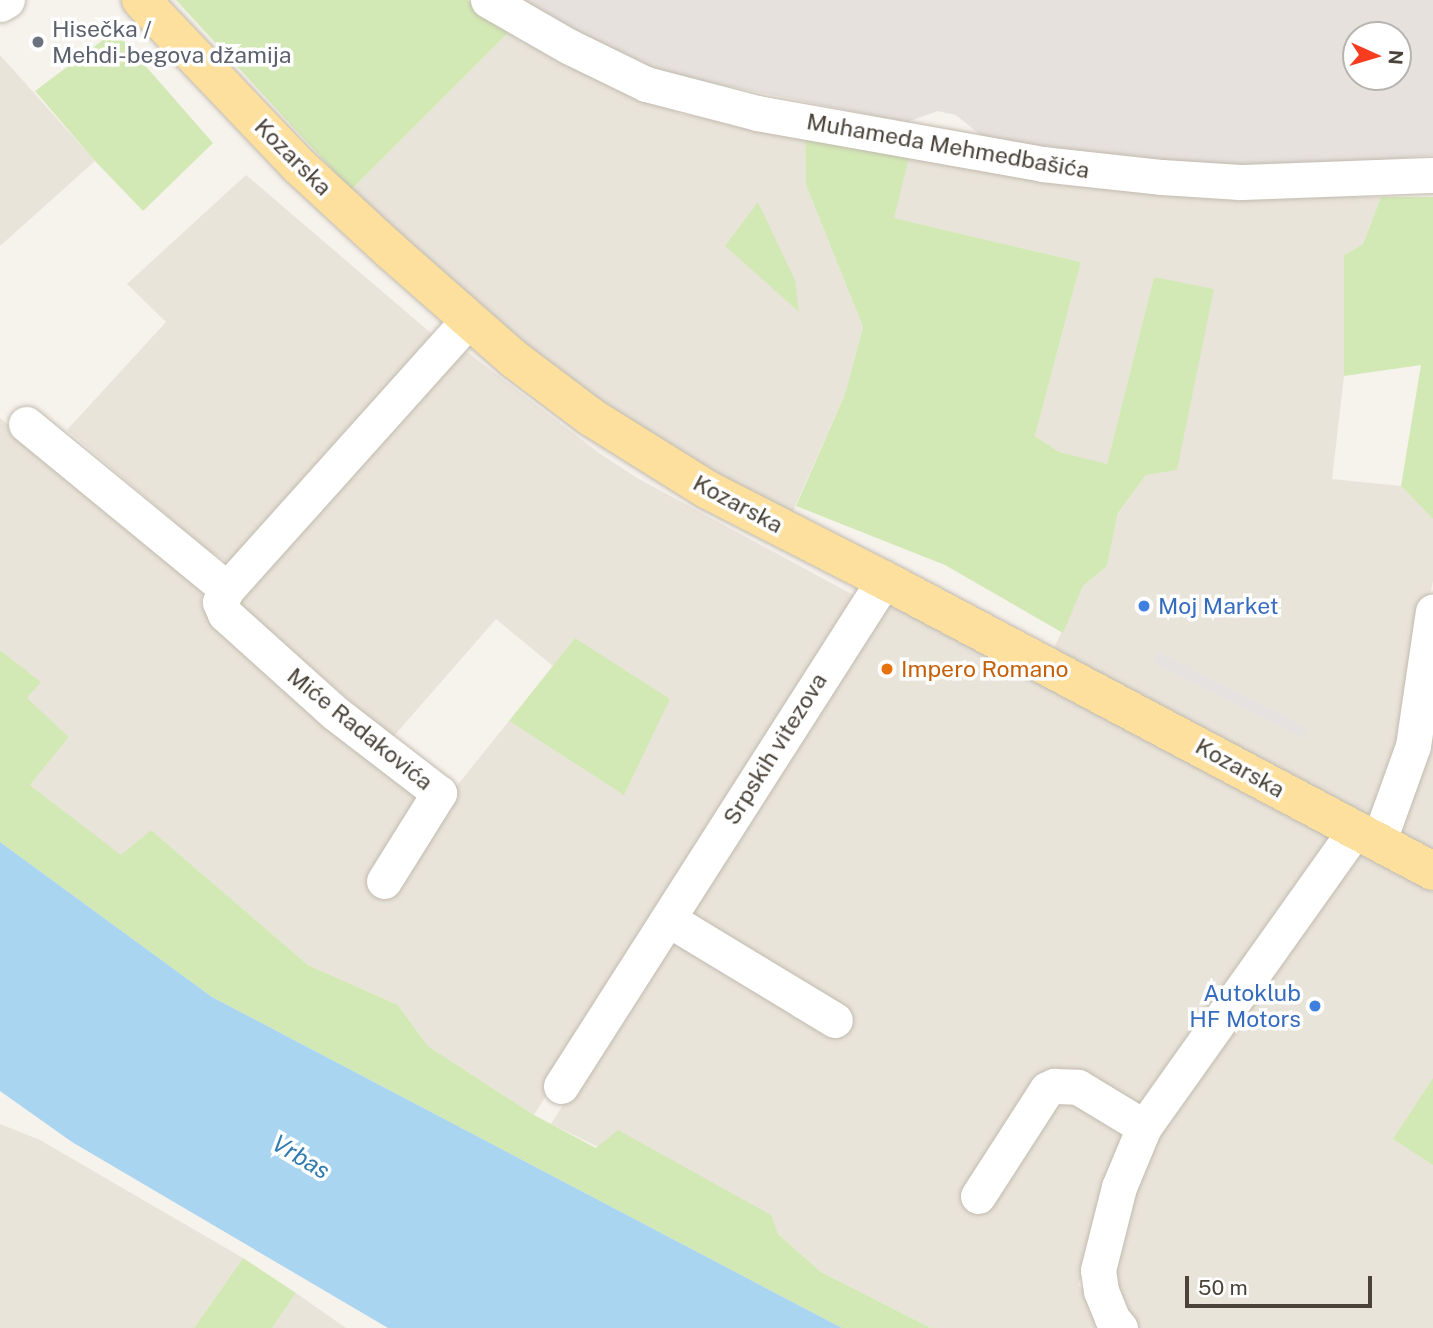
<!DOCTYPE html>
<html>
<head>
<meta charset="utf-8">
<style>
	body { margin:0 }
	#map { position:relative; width:1433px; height:1328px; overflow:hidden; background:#f6f2ec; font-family:"Public Sans",sans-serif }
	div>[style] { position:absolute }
	.residential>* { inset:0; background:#e9e4da }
	.industrial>* { inset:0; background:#e6e1dd }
	.green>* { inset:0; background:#d3e9b5 }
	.parking>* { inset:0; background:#e5e2e0 }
	.water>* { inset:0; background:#a9d5f1 }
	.roads { filter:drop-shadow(0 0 2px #c1baae) drop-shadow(0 0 2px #c1baae) }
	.minor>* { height:35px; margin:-17.5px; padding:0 17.5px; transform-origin:17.5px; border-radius:17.5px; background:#fff }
	.major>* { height:38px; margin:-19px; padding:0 19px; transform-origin:19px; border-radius:19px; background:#fde09d }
	.dots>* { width:19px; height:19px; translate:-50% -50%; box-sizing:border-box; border:4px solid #fff; border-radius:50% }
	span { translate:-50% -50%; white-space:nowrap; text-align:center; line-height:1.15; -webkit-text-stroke:7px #fff; paint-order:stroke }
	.worship-label { font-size:23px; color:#5b616d }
	.left { translate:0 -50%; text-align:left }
	.street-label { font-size:23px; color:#4a4339 }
	.shop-label { font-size:23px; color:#366cbe }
	.right { translate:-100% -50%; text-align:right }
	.food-label { font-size:23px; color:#c56008 }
	.water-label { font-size:24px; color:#2f7baf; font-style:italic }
	.north { position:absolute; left:1342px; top:21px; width:70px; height:70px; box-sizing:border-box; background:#fff; border:2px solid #b7b4b0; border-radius:50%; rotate:94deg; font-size:19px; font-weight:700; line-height:28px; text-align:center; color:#4a4339 }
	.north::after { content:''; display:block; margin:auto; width:24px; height:32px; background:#f83c20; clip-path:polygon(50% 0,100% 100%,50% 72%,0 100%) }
	.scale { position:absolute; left:1185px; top:1276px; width:187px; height:32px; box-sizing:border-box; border:4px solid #4a4339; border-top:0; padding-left:9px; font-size:21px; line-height:24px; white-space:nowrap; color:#4a4339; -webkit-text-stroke:5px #fff; paint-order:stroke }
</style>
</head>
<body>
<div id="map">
	<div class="residential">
		<div style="clip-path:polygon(515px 26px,602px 78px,681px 114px,805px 134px,806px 185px,863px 327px,845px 394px,789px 520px,527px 357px,351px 190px)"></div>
		<div style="clip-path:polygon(0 55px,95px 161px,0 246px)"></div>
		<div style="clip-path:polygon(911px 150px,1218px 195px,1381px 197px,1363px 244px,1344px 255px,1344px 376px,1332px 479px,1401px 486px,1433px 519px,1433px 581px,1409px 692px,1413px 702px,1373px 820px,1048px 661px,1083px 586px,1107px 566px,1118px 513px,1146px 475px,1154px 277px,1107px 465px,1059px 452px,1035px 436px,1081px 262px,893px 218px)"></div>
		<div style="clip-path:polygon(246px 175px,432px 334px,238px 559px,226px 561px,205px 548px,67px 430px,166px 322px,127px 284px)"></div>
		<div style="clip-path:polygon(458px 345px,599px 453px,639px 479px,857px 597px,534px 1115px,428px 1046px,398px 1005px,308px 965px,151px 830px,121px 856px,30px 785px,69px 737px,26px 698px,40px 682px,0 650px,0 418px,203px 582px,201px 606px,214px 626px,455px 788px,509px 721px,623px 794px,575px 638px,553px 666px,496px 619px,393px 737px,241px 608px,242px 594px)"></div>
		<div style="clip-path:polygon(897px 601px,1331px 834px,1141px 1115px,1063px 1094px,1134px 1129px,1107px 1195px,1078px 1286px,1096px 1292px,1149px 1143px,1358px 851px,1433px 892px,1433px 1328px,931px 1328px,821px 1272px,778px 1234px,551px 1124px,874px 607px)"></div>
		<div style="clip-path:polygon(1433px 738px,1433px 857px,1399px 836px,1409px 779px)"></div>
		<div style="clip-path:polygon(0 1124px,40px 1140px,243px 1258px,194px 1328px,0 1328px)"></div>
		<div style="clip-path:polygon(296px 1293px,346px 1328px,272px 1328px)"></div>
	</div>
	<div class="industrial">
		<div style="clip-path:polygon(evenodd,515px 0,1433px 0,1433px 155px,1269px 171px,989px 142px,956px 115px,938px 111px,907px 122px,657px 72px,515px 0,1356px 35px,1398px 35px,1398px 77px,1356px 77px,1356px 35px)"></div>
	</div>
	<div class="green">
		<div style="clip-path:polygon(176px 0,467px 0,515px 26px,351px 190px)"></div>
		<div style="clip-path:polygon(115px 31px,213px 143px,143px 211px,95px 161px,35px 91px)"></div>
		<div style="clip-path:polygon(805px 134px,911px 150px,894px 218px,1081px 262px,1035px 436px,1059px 452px,1107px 464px,1154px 277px,1214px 289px,1177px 470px,1146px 475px,1118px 513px,1107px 566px,1083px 586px,1063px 633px,945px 565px,796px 506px,845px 394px,863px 327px,806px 185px)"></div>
		<div style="clip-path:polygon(1381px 197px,1433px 197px,1433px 519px,1401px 486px,1421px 365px,1344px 376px,1344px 255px,1363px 244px)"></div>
		<div style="clip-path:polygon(758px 202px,795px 280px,799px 312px,725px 246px)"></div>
		<div style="clip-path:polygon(575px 638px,670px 699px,624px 795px,509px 721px)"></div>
		<div style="clip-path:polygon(0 650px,41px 682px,27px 698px,69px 737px,30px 785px,121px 855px,151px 830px,308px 965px,398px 1005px,428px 1046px,534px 1115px,596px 1148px,618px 1130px,771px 1215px,778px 1234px,821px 1272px,931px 1328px,842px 1328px,212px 997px,0 842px)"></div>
		<div style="clip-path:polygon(1433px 1078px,1433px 1165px,1393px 1139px)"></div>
		<div style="clip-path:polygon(243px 1258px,296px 1293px,272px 1328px,194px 1328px)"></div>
	</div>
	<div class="parking">
		<div style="clip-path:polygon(1158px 651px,1308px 728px,1303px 739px,1152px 662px)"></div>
	</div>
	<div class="water">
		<div style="clip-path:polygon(0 842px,212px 997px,842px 1328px,388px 1328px,72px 1142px,0 1091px)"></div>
	</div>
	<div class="roads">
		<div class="minor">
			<div style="left:488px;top:0;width:92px;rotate:29.9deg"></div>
			<div style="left:568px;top:46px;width:87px;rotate:26deg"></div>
			<div style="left:646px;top:84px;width:115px;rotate:14.6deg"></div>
			<div style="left:757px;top:113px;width:290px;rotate:10.1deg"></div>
			<div style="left:1042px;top:164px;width:121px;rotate:6.2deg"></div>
			<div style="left:1162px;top:177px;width:78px;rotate:3.7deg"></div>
			<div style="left:1240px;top:182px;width:193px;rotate:-2.1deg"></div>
			<div style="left:0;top:4px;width:8px;rotate:-30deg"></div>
			<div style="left:26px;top:424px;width:260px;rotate:39.4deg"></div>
			<div style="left:1378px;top:843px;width:103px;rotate:-70.2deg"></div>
			<div style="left:1413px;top:746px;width:136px;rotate:-81.6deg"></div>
			<div style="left:384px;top:881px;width:104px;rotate:-58deg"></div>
			<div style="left:439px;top:793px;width:131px;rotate:-142.4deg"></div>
			<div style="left:335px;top:713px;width:148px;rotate:-138deg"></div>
			<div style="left:225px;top:614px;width:13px;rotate:-113deg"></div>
			<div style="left:220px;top:602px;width:15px;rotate:-62deg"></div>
			<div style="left:227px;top:589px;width:361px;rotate:-48.1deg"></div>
			<div style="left:668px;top:919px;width:195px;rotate:31.2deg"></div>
			<div style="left:561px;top:1086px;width:600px;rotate:-57.45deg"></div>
			<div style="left:978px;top:1196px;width:127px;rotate:-57.2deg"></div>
			<div style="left:1047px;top:1089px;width:8px;rotate:-23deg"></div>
			<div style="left:1054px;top:1086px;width:24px;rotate:2deg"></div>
			<div style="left:1078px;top:1087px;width:77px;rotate:31.2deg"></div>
			<div style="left:1120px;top:1328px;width:13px;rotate:-129deg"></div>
			<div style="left:1112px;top:1318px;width:29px;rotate:-112deg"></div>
			<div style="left:1101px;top:1291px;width:21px;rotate:-98deg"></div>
			<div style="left:1098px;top:1270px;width:86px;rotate:-75.8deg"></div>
			<div style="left:1119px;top:1187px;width:65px;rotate:-67.4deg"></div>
			<div style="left:1144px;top:1127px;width:363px;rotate:-54.6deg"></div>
		</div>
		<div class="major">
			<div style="left:141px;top:0;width:229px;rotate:46.4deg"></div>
			<div style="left:299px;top:166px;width:124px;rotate:42.7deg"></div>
			<div style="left:390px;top:250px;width:165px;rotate:41.3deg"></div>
			<div style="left:514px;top:359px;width:96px;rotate:37deg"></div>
			<div style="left:591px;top:417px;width:138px;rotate:32deg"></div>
			<div style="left:708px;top:490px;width:198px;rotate:27.1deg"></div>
			<div style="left:884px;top:580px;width:621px;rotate:27.93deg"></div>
		</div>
	</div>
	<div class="dots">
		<div style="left:38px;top:42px;background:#6b7280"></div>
		<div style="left:1144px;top:606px;background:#3f7fe0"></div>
		<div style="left:887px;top:669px;background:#e8710a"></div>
		<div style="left:1315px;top:1006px;background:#3f7fe0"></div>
	</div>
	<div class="worship-label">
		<span class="left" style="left:52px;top:42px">Hisečka /<br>Mehdi-begova džamija</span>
	</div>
	<div class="street-label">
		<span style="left:948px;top:146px;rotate:10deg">Muhameda Mehmedbašića</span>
		<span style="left:293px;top:157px;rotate:45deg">Kozarska</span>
		<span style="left:738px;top:504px;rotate:28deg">Kozarska</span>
		<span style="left:360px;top:729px;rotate:39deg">Miće Radakovića</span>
		<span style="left:775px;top:749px;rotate:-58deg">Srpskih vitezova</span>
		<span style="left:1240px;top:768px;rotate:29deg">Kozarska</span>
	</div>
	<div class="shop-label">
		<span class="left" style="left:1158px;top:606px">Moj Market</span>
		<span class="right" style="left:1301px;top:1006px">Autoklub<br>HF Motors</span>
	</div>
	<div class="food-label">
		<span class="left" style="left:901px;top:669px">Impero Romano</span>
	</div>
	<div class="water-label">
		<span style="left:301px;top:1157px;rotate:31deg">Vrbas</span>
	</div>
	<div class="north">N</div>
	<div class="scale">50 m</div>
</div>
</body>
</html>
